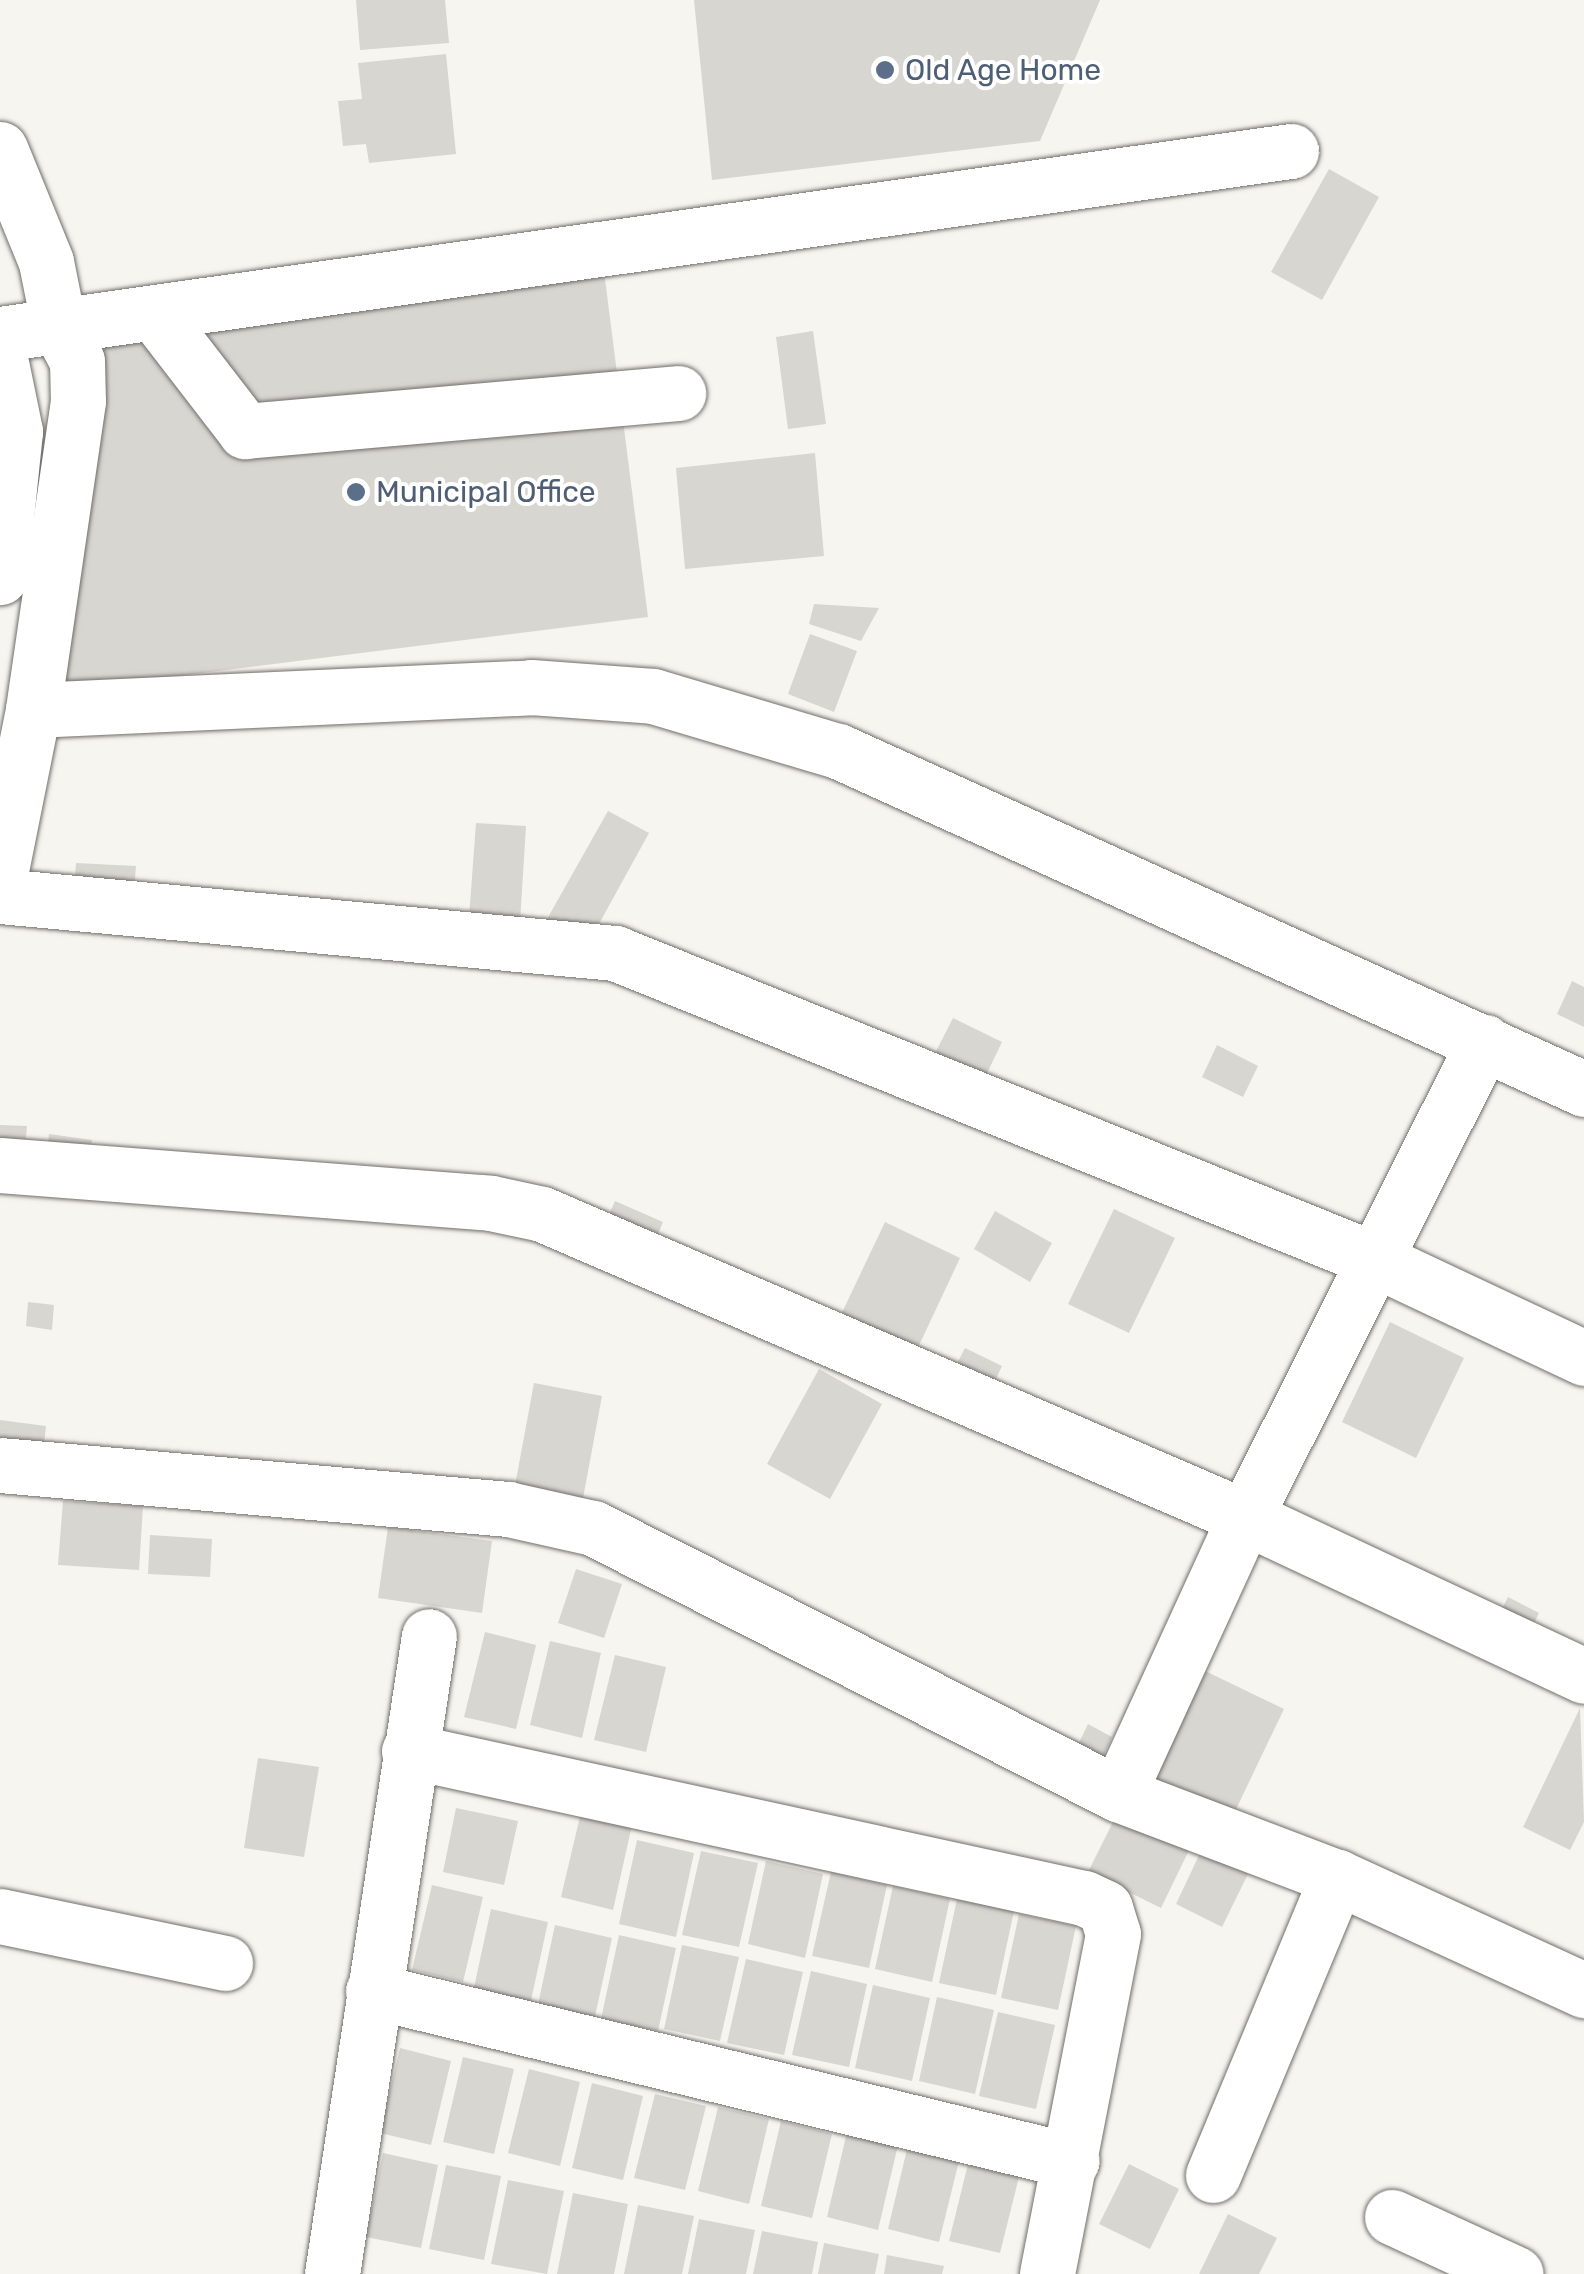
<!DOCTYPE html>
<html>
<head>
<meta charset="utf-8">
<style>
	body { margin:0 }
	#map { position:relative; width:1584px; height:2274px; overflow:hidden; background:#f7f5f0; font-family:Rubik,sans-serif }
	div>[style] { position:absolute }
	.building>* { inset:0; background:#d8d6d1 }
	.roads { filter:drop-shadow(0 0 2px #706e6a) drop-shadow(0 0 2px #706e6a) }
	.minor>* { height:55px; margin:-27.5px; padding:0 27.5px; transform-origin:27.5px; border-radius:27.5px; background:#fff }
	.dots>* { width:28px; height:28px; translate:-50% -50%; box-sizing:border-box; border:5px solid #fff; border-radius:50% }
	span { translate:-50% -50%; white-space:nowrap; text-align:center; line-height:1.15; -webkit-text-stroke:8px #fff; paint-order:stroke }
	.service-label { font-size:30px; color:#4e5e75 }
	.left { translate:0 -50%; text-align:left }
</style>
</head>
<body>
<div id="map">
	<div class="building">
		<div style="clip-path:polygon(356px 0,445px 0,449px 43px,360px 50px)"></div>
		<div style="clip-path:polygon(694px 0,1100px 0,1040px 141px,712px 180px)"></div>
		<div style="clip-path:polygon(446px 54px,456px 154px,369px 163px,366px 144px,343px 146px,338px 101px,362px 99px,358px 63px)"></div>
		<div style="clip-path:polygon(1329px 169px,1379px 197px,1322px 300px,1271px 272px)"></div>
		<div style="clip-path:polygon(604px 271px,648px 617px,50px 692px,96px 343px)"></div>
		<div style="clip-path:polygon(813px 331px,826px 424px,788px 429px,776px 337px)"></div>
		<div style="clip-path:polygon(815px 453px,824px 556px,685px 569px,676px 468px)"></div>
		<div style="clip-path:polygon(814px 604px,879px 608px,861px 641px,809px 624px)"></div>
		<div style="clip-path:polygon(810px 634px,857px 651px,834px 712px,788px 694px)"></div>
		<div style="clip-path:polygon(608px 811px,649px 833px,589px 942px,547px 919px)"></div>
		<div style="clip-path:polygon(476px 823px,526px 826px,520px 922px,469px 918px)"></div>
		<div style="clip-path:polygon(76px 863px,136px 866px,134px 891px,74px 887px)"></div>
		<div style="clip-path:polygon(1572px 981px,1584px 987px,1584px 1027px,1557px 1014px)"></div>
		<div style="clip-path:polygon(953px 1018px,1002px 1042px,978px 1092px,928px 1067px)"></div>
		<div style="clip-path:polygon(1217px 1045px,1258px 1066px,1243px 1097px,1202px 1077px)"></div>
		<div style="clip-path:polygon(0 1125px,27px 1126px,25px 1148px,0 1147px)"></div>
		<div style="clip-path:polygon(49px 1134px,92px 1140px,89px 1159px,47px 1153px)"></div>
		<div style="clip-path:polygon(615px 1201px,663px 1222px,652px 1248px,604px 1226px)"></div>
		<div style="clip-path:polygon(1114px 1209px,1175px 1238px,1129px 1333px,1068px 1304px)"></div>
		<div style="clip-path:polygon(995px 1211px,1052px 1243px,1030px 1282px,974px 1249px)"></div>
		<div style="clip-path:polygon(885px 1222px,960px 1258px,914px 1356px,838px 1321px)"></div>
		<div style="clip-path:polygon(28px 1302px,54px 1305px,52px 1330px,26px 1326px)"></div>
		<div style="clip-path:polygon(1390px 1322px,1464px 1358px,1416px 1458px,1342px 1422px)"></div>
		<div style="clip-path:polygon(965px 1348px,1002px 1366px,988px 1396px,950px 1377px)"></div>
		<div style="clip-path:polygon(819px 1369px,882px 1404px,830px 1499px,767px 1464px)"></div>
		<div style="clip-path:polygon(534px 1383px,602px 1396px,579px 1520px,511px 1507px)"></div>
		<div style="clip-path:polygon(0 1420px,46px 1426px,43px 1455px,0 1449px)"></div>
		<div style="clip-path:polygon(63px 1501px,143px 1506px,139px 1570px,58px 1565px)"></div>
		<div style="clip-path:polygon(388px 1527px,492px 1541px,482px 1613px,378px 1598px)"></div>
		<div style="clip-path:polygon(150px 1535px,212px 1539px,210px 1577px,148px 1574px)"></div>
		<div style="clip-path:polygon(576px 1569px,622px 1584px,604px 1638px,558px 1623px)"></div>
		<div style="clip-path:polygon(1508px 1597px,1539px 1613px,1524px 1644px,1492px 1629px)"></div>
		<div style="clip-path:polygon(485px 1632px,536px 1645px,516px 1729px,464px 1717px)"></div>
		<div style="clip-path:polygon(550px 1641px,601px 1653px,582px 1738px,530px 1725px)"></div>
		<div style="clip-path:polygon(615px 1655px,666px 1667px,646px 1752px,594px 1740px)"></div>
		<div style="clip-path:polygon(1199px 1668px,1284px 1709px,1228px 1826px,1143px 1784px)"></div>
		<div style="clip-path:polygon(1580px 1708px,1584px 1822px,1570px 1850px,1523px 1827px)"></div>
		<div style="clip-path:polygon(1088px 1724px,1112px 1737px,1101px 1761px,1076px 1749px)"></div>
		<div style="clip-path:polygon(258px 1758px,319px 1767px,304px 1857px,244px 1848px)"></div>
		<div style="clip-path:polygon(456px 1808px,518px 1821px,504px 1885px,443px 1872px)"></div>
		<div style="clip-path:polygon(1119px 1810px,1191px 1846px,1161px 1908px,1088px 1872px)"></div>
		<div style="clip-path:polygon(581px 1812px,632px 1825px,613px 1910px,561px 1897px)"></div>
		<div style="clip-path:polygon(637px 1840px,694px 1853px,676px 1937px,619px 1924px)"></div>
		<div style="clip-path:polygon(701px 1851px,758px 1863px,739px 1947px,682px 1935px)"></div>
		<div style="clip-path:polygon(1201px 1851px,1248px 1874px,1222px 1927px,1176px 1904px)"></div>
		<div style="clip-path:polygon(766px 1861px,823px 1874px,805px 1958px,748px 1944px)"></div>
		<div style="clip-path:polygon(831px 1872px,887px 1885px,869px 1968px,812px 1956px)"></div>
		<div style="clip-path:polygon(432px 1885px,483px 1897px,463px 1982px,412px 1970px)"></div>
		<div style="clip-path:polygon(893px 1886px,950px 1899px,932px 1982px,875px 1969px)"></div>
		<div style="clip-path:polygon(957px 1899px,1014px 1911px,996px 1995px,939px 1983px)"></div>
		<div style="clip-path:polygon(491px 1909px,548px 1922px,530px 2005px,473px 1992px)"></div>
		<div style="clip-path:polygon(1019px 1914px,1076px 1926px,1058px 2010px,1001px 1998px)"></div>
		<div style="clip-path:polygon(555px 1925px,612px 1938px,594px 2021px,537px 2009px)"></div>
		<div style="clip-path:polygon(619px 1935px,676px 1948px,658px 2031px,601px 2019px)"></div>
		<div style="clip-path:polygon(682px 1945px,739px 1957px,720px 2041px,664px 2029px)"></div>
		<div style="clip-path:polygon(746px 1959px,803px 1972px,784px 2055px,727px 2043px)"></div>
		<div style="clip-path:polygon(811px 1971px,867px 1984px,849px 2067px,792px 2055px)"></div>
		<div style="clip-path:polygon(873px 1985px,930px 1998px,912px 2081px,855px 2068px)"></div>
		<div style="clip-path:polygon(937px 1997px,994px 2010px,975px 2094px,919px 2081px)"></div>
		<div style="clip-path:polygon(998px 2012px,1055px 2025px,1036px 2109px,979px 2096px)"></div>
		<div style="clip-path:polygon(400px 2048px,451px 2061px,431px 2145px,380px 2133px)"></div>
		<div style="clip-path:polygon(463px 2057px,514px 2069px,494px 2154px,443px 2142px)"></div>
		<div style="clip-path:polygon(529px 2069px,580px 2082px,560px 2166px,508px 2153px)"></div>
		<div style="clip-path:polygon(592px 2083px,643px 2096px,623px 2180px,572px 2168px)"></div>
		<div style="clip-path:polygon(655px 2094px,706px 2106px,685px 2190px,634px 2178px)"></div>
		<div style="clip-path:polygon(718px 2107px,769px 2119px,749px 2204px,698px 2191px)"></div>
		<div style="clip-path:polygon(781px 2121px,832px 2134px,812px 2218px,761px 2206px)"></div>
		<div style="clip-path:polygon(847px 2132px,898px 2145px,878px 2230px,827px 2217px)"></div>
		<div style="clip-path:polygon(908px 2145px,960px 2157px,939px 2242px,888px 2229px)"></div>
		<div style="clip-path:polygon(383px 2153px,438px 2165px,421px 2248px,366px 2237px)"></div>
		<div style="clip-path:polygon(970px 2156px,1021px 2169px,1000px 2253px,949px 2241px)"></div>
		<div style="clip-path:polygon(1129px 2164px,1179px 2189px,1150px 2249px,1099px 2224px)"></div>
		<div style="clip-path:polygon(446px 2165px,501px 2176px,484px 2260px,429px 2249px)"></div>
		<div style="clip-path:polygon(508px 2180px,564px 2191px,547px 2274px,491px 2264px)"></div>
		<div style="clip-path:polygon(573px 2193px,628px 2204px,614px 2274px,557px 2274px)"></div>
		<div style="clip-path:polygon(638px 2205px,694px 2216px,682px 2274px,624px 2274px)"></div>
		<div style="clip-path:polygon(1228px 2214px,1277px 2238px,1259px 2274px,1199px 2274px)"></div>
		<div style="clip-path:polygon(699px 2219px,755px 2230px,746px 2274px,688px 2274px)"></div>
		<div style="clip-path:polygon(762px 2231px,818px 2242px,812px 2274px,753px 2274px)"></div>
		<div style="clip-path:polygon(824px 2243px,879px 2254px,875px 2274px,818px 2274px)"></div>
		<div style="clip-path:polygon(887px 2255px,944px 2266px,942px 2274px,884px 2274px)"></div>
	</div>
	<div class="roads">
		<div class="minor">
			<div style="left:0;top:149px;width:122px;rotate:67.8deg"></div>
			<div style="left:46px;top:262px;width:66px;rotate:78.7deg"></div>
			<div style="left:59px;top:327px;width:38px;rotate:62deg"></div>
			<div style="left:77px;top:361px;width:40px;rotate:88.6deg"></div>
			<div style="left:78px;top:401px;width:312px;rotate:98.3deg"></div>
			<div style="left:33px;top:710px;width:168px;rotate:101.3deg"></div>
			<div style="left:155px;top:314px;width:148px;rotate:52.4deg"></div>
			<div style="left:245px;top:431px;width:435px;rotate:-5deg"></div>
			<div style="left:0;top:334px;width:1304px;rotate:-8.07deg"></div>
			<div style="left:0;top:358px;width:75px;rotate:78.4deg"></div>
			<div style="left:15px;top:431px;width:147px;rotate:95.9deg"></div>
			<div style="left:33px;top:710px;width:499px;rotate:-2.6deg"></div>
			<div style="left:531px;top:687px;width:122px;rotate:4.2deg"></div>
			<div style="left:653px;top:696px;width:193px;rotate:16.6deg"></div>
			<div style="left:838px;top:751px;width:819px;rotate:24.37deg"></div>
			<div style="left:0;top:896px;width:618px;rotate:5.3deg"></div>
			<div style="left:615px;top:953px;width:821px;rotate:21.97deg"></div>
			<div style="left:1376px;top:1260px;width:230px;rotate:25.2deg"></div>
			<div style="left:0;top:1165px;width:492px;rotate:4.4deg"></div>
			<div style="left:491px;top:1203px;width:52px;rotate:12.2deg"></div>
			<div style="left:542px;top:1214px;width:766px;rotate:23.32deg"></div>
			<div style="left:1245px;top:1517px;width:374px;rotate:25.1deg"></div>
			<div style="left:0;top:1465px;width:510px;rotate:4.95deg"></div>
			<div style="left:508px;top:1509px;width:87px;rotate:12.6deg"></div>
			<div style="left:593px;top:1528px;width:589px;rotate:26.87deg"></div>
			<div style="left:1118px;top:1794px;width:234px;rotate:20.8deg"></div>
			<div style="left:1337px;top:1877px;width:272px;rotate:24.6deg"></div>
			<div style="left:409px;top:1751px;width:691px;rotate:12.29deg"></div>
			<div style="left:1084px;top:1898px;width:23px;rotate:25deg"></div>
			<div style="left:1105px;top:1908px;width:27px;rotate:73deg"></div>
			<div style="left:1113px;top:1934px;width:346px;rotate:101deg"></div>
			<div style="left:1118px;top:1794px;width:305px;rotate:-65.4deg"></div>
			<div style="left:1245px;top:1517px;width:532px;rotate:-63.29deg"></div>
			<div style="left:0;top:1916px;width:230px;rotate:11.8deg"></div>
			<div style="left:373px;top:1991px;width:719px;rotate:13.67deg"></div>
			<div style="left:1213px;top:2175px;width:323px;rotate:-67.4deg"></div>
			<div style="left:1392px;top:2217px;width:136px;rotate:24.7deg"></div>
			<div style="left:332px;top:2274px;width:645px;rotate:-81.36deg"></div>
		</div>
	</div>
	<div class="dots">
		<div style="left:885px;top:70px;background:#5c6f8a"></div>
		<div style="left:356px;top:492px;background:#5c6f8a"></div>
	</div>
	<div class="service-label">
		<span class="left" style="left:905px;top:70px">Old Age Home</span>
		<span class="left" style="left:376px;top:492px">Municipal Office</span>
	</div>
</div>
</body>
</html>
